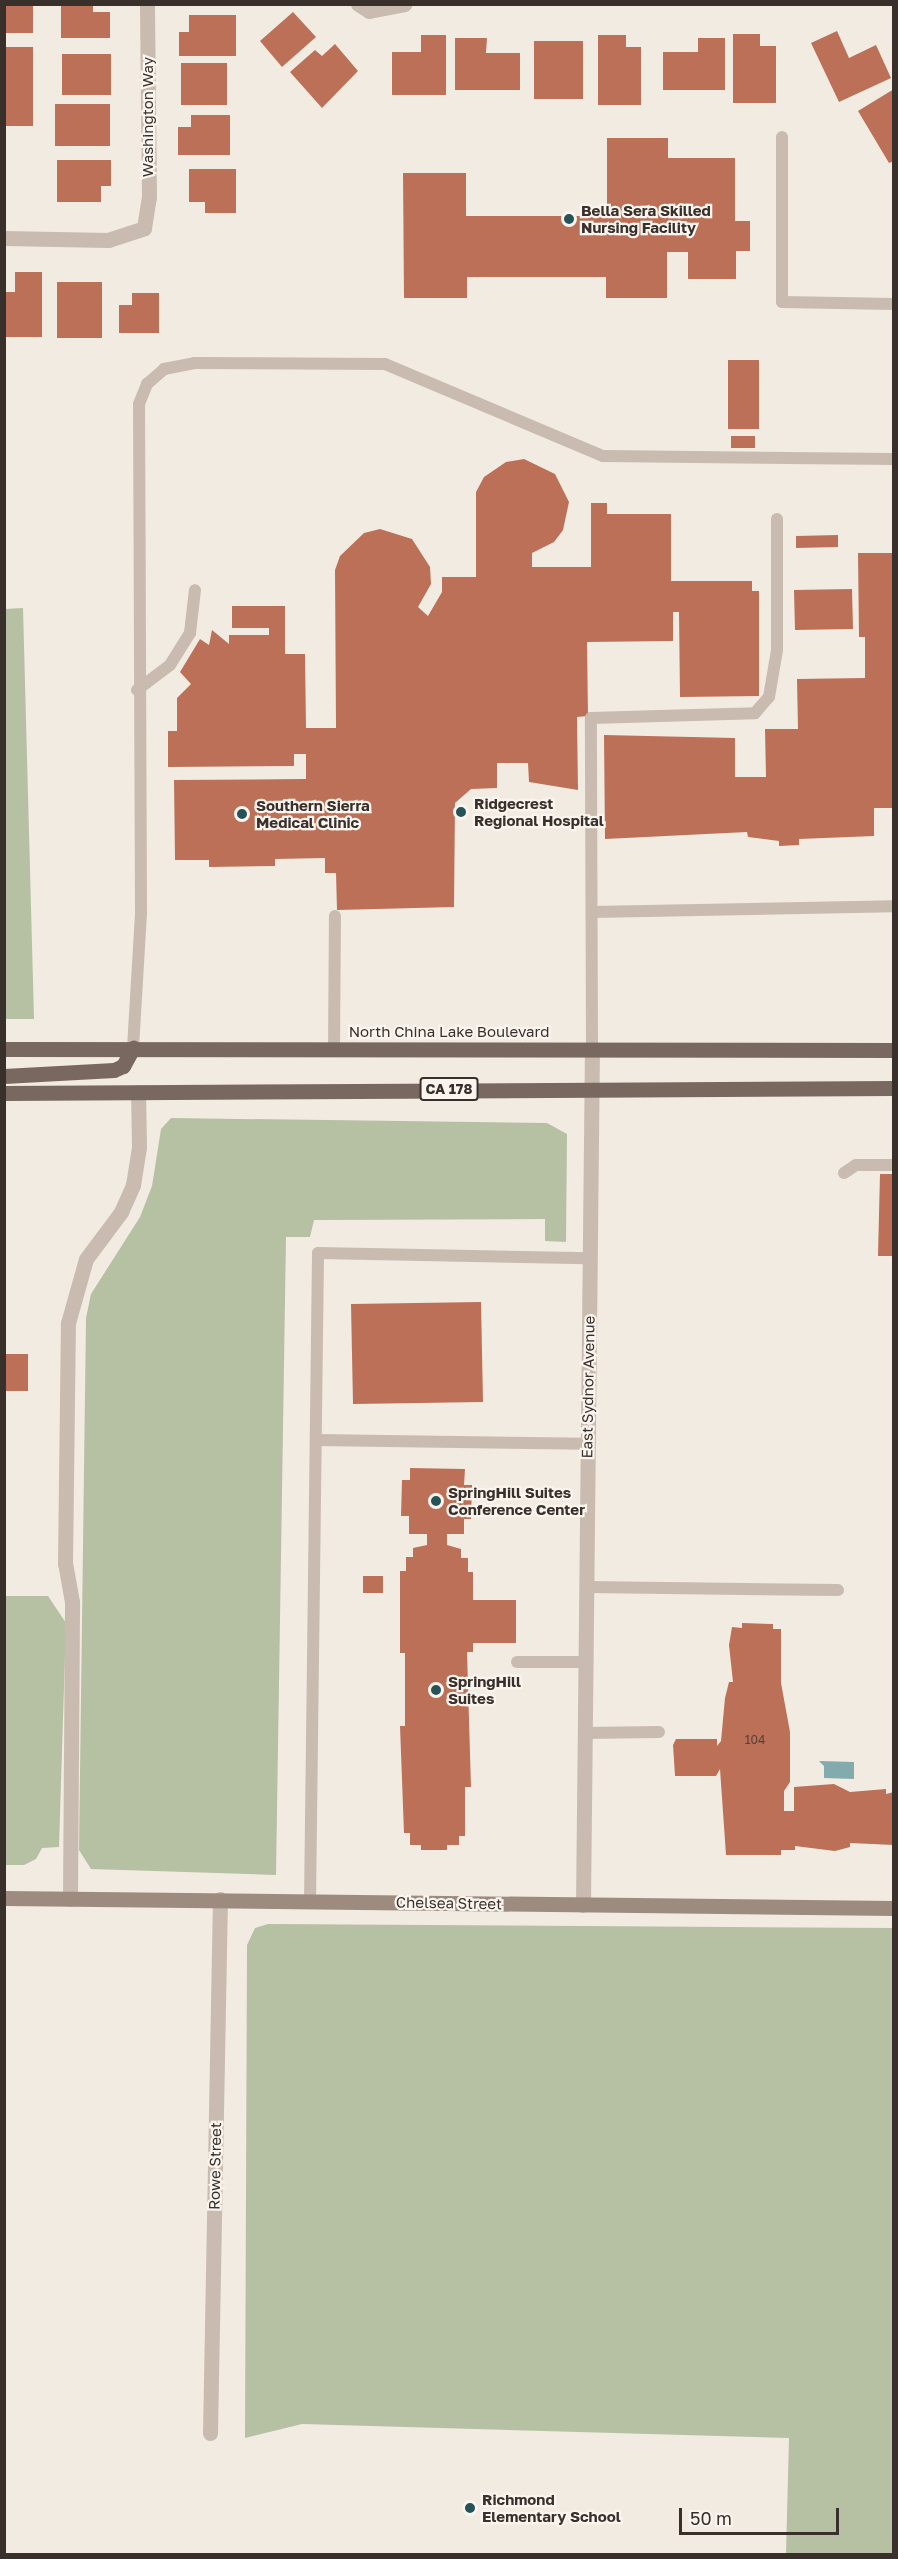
<!DOCTYPE html>
<html>
<head>
<meta charset="utf-8">
<style>
	body { margin:0 }
	#map { position:relative; width:898px; height:2559px; overflow:hidden; background:#f2ebe2; font-family:"Golos Text",sans-serif }
	div>[style] { position:absolute }
	.green>* { inset:0; background:#b6c0a3 }
	.water>* { inset:0; background:#83aaac }
	.building>* { inset:0; background:#bb7057 }
	.lane>* { height:12px; margin:-6px; padding:0 6px; transform-origin:6px; border-radius:6px; background:#c9bbaf }
	.street>* { height:15px; margin:-7.5px; padding:0 7.5px; transform-origin:7.5px; border-radius:7.5px; background:#c9bbaf }
	.secondary>* { height:15px; margin:-7.5px; padding:0 7.5px; transform-origin:7.5px; border-radius:7.5px; background:#9d8b80 }
	.primary>* { height:15px; margin:-7.5px; padding:0 7.5px; transform-origin:7.5px; border-radius:7.5px; background:#79685f }
	.dots>* { width:16px; height:16px; translate:-50% -50%; box-sizing:border-box; border:3px solid #f9f5ee; border-radius:50% }
	span { translate:-50% -50%; white-space:nowrap; text-align:center; line-height:1.15; -webkit-text-stroke:4.5px #f9f5ee; paint-order:stroke }
	.number-label { font-size:12px; color:#5a4037 }
	.number-label span { -webkit-text-stroke-width:0 }
	.shield-label span { padding:2px 4px; background:#f9f5ee; border:2px solid; border-radius:4px; -webkit-text-stroke-width:0 }
	.shield-label { font-size:14px; color:#39302c; font-weight:700 }
	.street-label { font-size:15px; color:#39302c }
	.poi-label { font-size:15px; color:#39302c; font-weight:700 }
	.left { translate:0 -50%; text-align:left }
	.frame { position:absolute; inset:0; border:6px solid #39302c; pointer-events:none }
	.scale { position:absolute; left:679px; top:2508px; width:160px; height:27px; box-sizing:border-box; border:3px solid #39302c; border-top:0; padding-left:8px; font-size:18px; line-height:21px; white-space:nowrap; color:#39302c; -webkit-text-stroke:4px #f9f5ee; paint-order:stroke }
</style>
</head>
<body>
<div id="map">
	<div class="green">
		<div style="clip-path:polygon(23px 608px,34px 1019px,5px 1019px,4px 609px)"></div>
		<div style="clip-path:polygon(171px 1118px,547px 1123px,567px 1134px,566px 1242px,545px 1241px,545px 1219px,314px 1220px,310px 1237px,286px 1237px,276px 1875px,91px 1869px,79px 1850px,86px 1318px,91px 1294px,140px 1217px,152px 1186px,161px 1129px)"></div>
		<div style="clip-path:polygon(5px 1596px,48px 1596px,66px 1623px,59px 1847px,42px 1848px,36px 1859px,24px 1865px,5px 1865px)"></div>
		<div style="clip-path:polygon(268px 1924px,893px 1928px,893px 2554px,786px 2554px,789px 2438px,302px 2424px,245px 2438px,247px 1945px,255px 1928px)"></div>
	</div>
	<div class="water">
		<div style="clip-path:polygon(819px 1761px,854px 1762px,854px 1779px,824px 1778px,824px 1766px)"></div>
	</div>
	<div class="building">
		<div style="clip-path:polygon(4px 4px,33px 4px,33px 33px,4px 33px)"></div>
		<div style="clip-path:polygon(61px 4px,93px 4px,93px 12px,110px 12px,110px 38px,61px 38px)"></div>
		<div style="clip-path:polygon(293px 12px,316px 37px,282px 67px,260px 41px)"></div>
		<div style="clip-path:polygon(189px 15px,236px 15px,236px 56px,179px 56px,179px 32px,189px 32px)"></div>
		<div style="clip-path:polygon(837px 31px,849px 58px,876px 45px,891px 78px,839px 102px,811px 43px)"></div>
		<div style="clip-path:polygon(733px 34px,760px 34px,760px 46px,776px 46px,776px 103px,733px 103px)"></div>
		<div style="clip-path:polygon(421px 35px,446px 35px,446px 95px,392px 95px,392px 52px,421px 52px)"></div>
		<div style="clip-path:polygon(598px 35px,626px 35px,626px 47px,641px 47px,641px 105px,598px 105px)"></div>
		<div style="clip-path:polygon(455px 38px,487px 38px,486px 53px,520px 53px,520px 90px,455px 90px)"></div>
		<div style="clip-path:polygon(698px 38px,725px 38px,725px 90px,663px 90px,663px 52px,698px 52px)"></div>
		<div style="clip-path:polygon(534px 41px,583px 41px,583px 99px,534px 99px)"></div>
		<div style="clip-path:polygon(335px 44px,358px 71px,322px 108px,290px 72px,315px 50px,322px 56px)"></div>
		<div style="clip-path:polygon(4px 47px,33px 47px,33px 126px,4px 126px)"></div>
		<div style="clip-path:polygon(62px 54px,111px 54px,111px 95px,62px 95px)"></div>
		<div style="clip-path:polygon(181px 63px,227px 63px,227px 105px,181px 105px)"></div>
		<div style="clip-path:polygon(894px 89px,894px 161px,889px 163px,858px 111px)"></div>
		<div style="clip-path:polygon(55px 104px,110px 104px,110px 146px,55px 146px)"></div>
		<div style="clip-path:polygon(191px 115px,230px 115px,230px 155px,178px 155px,178px 127px,191px 127px)"></div>
		<div style="clip-path:polygon(607px 138px,668px 138px,668px 158px,735px 158px,735px 221px,750px 221px,750px 251px,736px 251px,736px 279px,688px 279px,688px 252px,667px 252px,667px 298px,606px 298px,606px 277px,467px 277px,467px 298px,404px 298px,403px 173px,466px 173px,466px 216px,607px 216px)"></div>
		<div style="clip-path:polygon(57px 160px,111px 160px,111px 186px,101px 186px,101px 202px,57px 202px)"></div>
		<div style="clip-path:polygon(189px 169px,236px 169px,236px 213px,205px 213px,205px 202px,189px 202px)"></div>
		<div style="clip-path:polygon(15px 272px,42px 272px,42px 337px,4px 337px,4px 292px,15px 292px)"></div>
		<div style="clip-path:polygon(57px 282px,102px 282px,102px 338px,57px 338px)"></div>
		<div style="clip-path:polygon(132px 293px,159px 293px,159px 333px,119px 333px,119px 305px,132px 305px)"></div>
		<div style="clip-path:polygon(728px 360px,759px 360px,759px 429px,728px 429px)"></div>
		<div style="clip-path:polygon(731px 436px,755px 436px,755px 448px,731px 448px)"></div>
		<div style="clip-path:polygon(524px 459px,555px 474px,569px 502px,563px 530px,554px 542px,532px 553px,532px 567px,591px 567px,591px 503px,607px 503px,607px 514px,671px 514px,671px 581px,752px 581px,752px 591px,759px 591px,759px 696px,680px 697px,679px 612px,673px 612px,673px 641px,587px 642px,588px 716px,577px 717px,578px 790px,529px 782px,528px 763px,497px 763px,497px 788px,471px 789px,455px 803px,454px 907px,337px 910px,336px 873px,325px 873px,325px 858px,275px 859px,275px 866px,209px 867px,209px 860px,175px 860px,174px 780px,306px 779px,306px 754px,294px 754px,294px 766px,168px 767px,168px 731px,177px 731px,177px 698px,191px 684px,180px 672px,200px 639px,209px 645px,212px 630px,229px 644px,229px 635px,269px 635px,269px 628px,232px 628px,232px 606px,285px 606px,285px 654px,305px 654px,306px 728px,336px 728px,335px 570px,340px 556px,364px 533px,380px 529px,412px 539px,430px 567px,431px 584px,418px 607px,428px 616px,442px 592px,442px 577px,476px 577px,476px 492px,484px 477px,506px 462px)"></div>
		<div style="clip-path:polygon(838px 535px,838px 547px,796px 548px,796px 536px)"></div>
		<div style="clip-path:polygon(858px 553px,894px 553px,894px 808px,874px 808px,874px 836px,799px 839px,799px 845px,779px 846px,779px 841px,748px 837px,747px 832px,605px 839px,604px 735px,735px 738px,735px 777px,766px 777px,765px 729px,798px 729px,797px 679px,865px 678px,865px 637px,859px 637px)"></div>
		<div style="clip-path:polygon(852px 589px,853px 629px,795px 630px,794px 590px)"></div>
		<div style="clip-path:polygon(880px 1174px,894px 1174px,894px 1256px,878px 1256px)"></div>
		<div style="clip-path:polygon(481px 1302px,483px 1402px,353px 1404px,351px 1304px)"></div>
		<div style="clip-path:polygon(4px 1354px,28px 1354px,28px 1391px,4px 1391px)"></div>
		<div style="clip-path:polygon(410px 1468px,465px 1469px,464px 1485px,472px 1485px,471px 1519px,464px 1519px,464px 1534px,447px 1534px,447px 1545px,461px 1549px,461px 1558px,468px 1558px,468px 1572px,473px 1572px,473px 1600px,516px 1600px,516px 1643px,473px 1643px,473px 1652px,467px 1652px,471px 1787px,465px 1787px,465px 1836px,459px 1836px,459px 1845px,447px 1845px,447px 1850px,421px 1850px,421px 1845px,410px 1845px,410px 1833px,404px 1833px,400px 1726px,405px 1726px,405px 1653px,400px 1653px,400px 1571px,406px 1571px,406px 1557px,413px 1557px,413px 1548px,427px 1545px,427px 1534px,409px 1534px,409px 1516px,401px 1516px,402px 1480px,410px 1480px)"></div>
		<div style="clip-path:polygon(363px 1576px,383px 1576px,383px 1593px,363px 1593px)"></div>
		<div style="clip-path:polygon(742px 1623px,773px 1624px,773px 1629px,781px 1629px,781px 1683px,790px 1732px,790px 1782px,784px 1791px,784px 1811px,794px 1811px,794px 1787px,834px 1784px,850px 1792px,886px 1789px,886px 1794px,894px 1792px,894px 1845px,850px 1843px,850px 1847px,835px 1851px,795px 1846px,795px 1850px,781px 1850px,781px 1855px,726px 1855px,720px 1769px,716px 1776px,675px 1776px,673px 1745px,676px 1739px,717px 1739px,717px 1746px,721px 1741px,725px 1698px,729px 1682px,733px 1682px,729px 1645px,732px 1627px,742px 1628px)"></div>
	</div>
	<div class="lane">
		<div style="left:782px;top:137px;width:165px;rotate:90deg"></div>
		<div style="left:782px;top:302px;width:112px;rotate:1deg"></div>
		<div style="left:137px;top:690px;width:41px;rotate:-37.1deg"></div>
		<div style="left:170px;top:665px;width:38px;rotate:-58deg"></div>
		<div style="left:190px;top:633px;width:43px;rotate:-83.4deg"></div>
		<div style="left:592px;top:912px;width:302px;rotate:-1.1deg"></div>
		<div style="left:133px;top:1048px;width:134px;rotate:-86.6deg"></div>
		<div style="left:141px;top:914px;width:510px;rotate:-90.22deg"></div>
		<div style="left:139px;top:404px;width:22px;rotate:-68deg"></div>
		<div style="left:147px;top:384px;width:23px;rotate:-41deg"></div>
		<div style="left:164px;top:369px;width:31px;rotate:-11deg"></div>
		<div style="left:194px;top:363px;width:191px;rotate:0.3deg"></div>
		<div style="left:385px;top:364px;width:237px;rotate:22.9deg"></div>
		<div style="left:603px;top:456px;width:291px;rotate:0.6deg"></div>
		<div style="left:592px;top:1049px;width:331px;rotate:-90.2deg"></div>
		<div style="left:591px;top:718px;width:164px;rotate:-1.7deg"></div>
		<div style="left:755px;top:713px;width:21px;rotate:-49deg"></div>
		<div style="left:769px;top:697px;width:48px;rotate:-80.3deg"></div>
		<div style="left:777px;top:650px;width:131px;rotate:-90deg"></div>
		<div style="left:334px;top:1051px;width:135px;rotate:-89.6deg"></div>
		<div style="left:844px;top:1173px;width:14px;rotate:-34deg"></div>
		<div style="left:856px;top:1165px;width:38px"></div>
		<div style="left:316px;top:1440px;width:271px;rotate:0.8deg"></div>
		<div style="left:586px;top:1587px;width:252px;rotate:0.7deg"></div>
		<div style="left:517px;top:1662px;width:68px"></div>
		<div style="left:584px;top:1733px;width:75px;rotate:-0.8deg"></div>
		<div style="left:310px;top:1901px;width:648px;rotate:-89.29deg"></div>
		<div style="left:318px;top:1253px;width:271px;rotate:1.1deg"></div>
	</div>
	<div class="street">
		<div style="left:358px;top:4px;width:13px;rotate:32deg"></div>
		<div style="left:369px;top:11px;width:36px;rotate:-11deg"></div>
		<div style="left:4px;top:238px;width:104px;rotate:1.1deg"></div>
		<div style="left:108px;top:240px;width:38px;rotate:-18deg"></div>
		<div style="left:144px;top:228px;width:31px;rotate:-81deg"></div>
		<div style="left:149px;top:197px;width:193px;rotate:-90.6deg"></div>
		<div style="left:70px;top:1899px;width:297px;rotate:-89.6deg"></div>
		<div style="left:72px;top:1602px;width:39px;rotate:-100deg"></div>
		<div style="left:65px;top:1564px;width:241px;rotate:-89.3deg"></div>
		<div style="left:68px;top:1323px;width:66px;rotate:-74.3deg"></div>
		<div style="left:86px;top:1259px;width:59px;rotate:-53.3deg"></div>
		<div style="left:121px;top:1212px;width:30px;rotate:-66deg"></div>
		<div style="left:133px;top:1185px;width:38px;rotate:-81deg"></div>
		<div style="left:139px;top:1147px;width:55px;rotate:-91deg"></div>
		<div style="left:583px;top:1905px;width:856px;rotate:-89.4deg"></div>
		<div style="left:210px;top:2433px;width:534px;rotate:-88.93deg"></div>
	</div>
	<div class="secondary">
		<div style="left:4px;top:1898px;width:890px;rotate:0.64deg"></div>
	</div>
	<div class="primary">
		<div style="left:4px;top:1049px;width:890px;rotate:0.06deg"></div>
		<div style="left:4px;top:1076px;width:110px;rotate:-3.1deg"></div>
		<div style="left:114px;top:1070px;width:10px;rotate:-24deg"></div>
		<div style="left:123px;top:1066px;width:21px;rotate:-61deg"></div>
		<div style="left:4px;top:1093px;width:890px;rotate:-0.32deg"></div>
	</div>
	<div class="dots">
		<div style="left:569px;top:219px;background:#255357"></div>
		<div style="left:461px;top:812px;background:#255357"></div>
		<div style="left:242px;top:814px;background:#255357"></div>
		<div style="left:436px;top:1501px;background:#255357"></div>
		<div style="left:436px;top:1690px;background:#255357"></div>
		<div style="left:470px;top:2508px;background:#255357"></div>
	</div>
	<div class="number-label">
		<span style="left:755px;top:1740px">104</span>
	</div>
	<div class="shield-label">
		<span style="left:449px;top:1089px">CA 178</span>
	</div>
	<div class="street-label">
		<span style="left:148px;top:117px;rotate:-90deg">Washington Way</span>
		<span style="left:449px;top:1032px">North China Lake Boulevard</span>
		<span style="left:588px;top:1387px;rotate:-89deg">East Sydnor Avenue</span>
		<span style="left:449px;top:1903px;rotate:1deg">Chelsea Street</span>
		<span style="left:215px;top:2166px;rotate:-89deg">Rowe Street</span>
	</div>
	<div class="poi-label">
		<span class="left" style="left:581px;top:219px">Bella Sera Skilled<br>Nursing Facility</span>
		<span class="left" style="left:474px;top:812px">Ridgecrest<br>Regional Hospital</span>
		<span class="left" style="left:256px;top:814px">Southern Sierra<br>Medical Clinic</span>
		<span class="left" style="left:448px;top:1501px">SpringHill Suites<br>Conference Center</span>
		<span class="left" style="left:448px;top:1690px">SpringHill<br>Suites</span>
		<span class="left" style="left:482px;top:2508px">Richmond<br>Elementary School</span>
	</div>
	<div class="frame"></div>
	<div class="scale">50 m</div>
</div>
</body>
</html>
